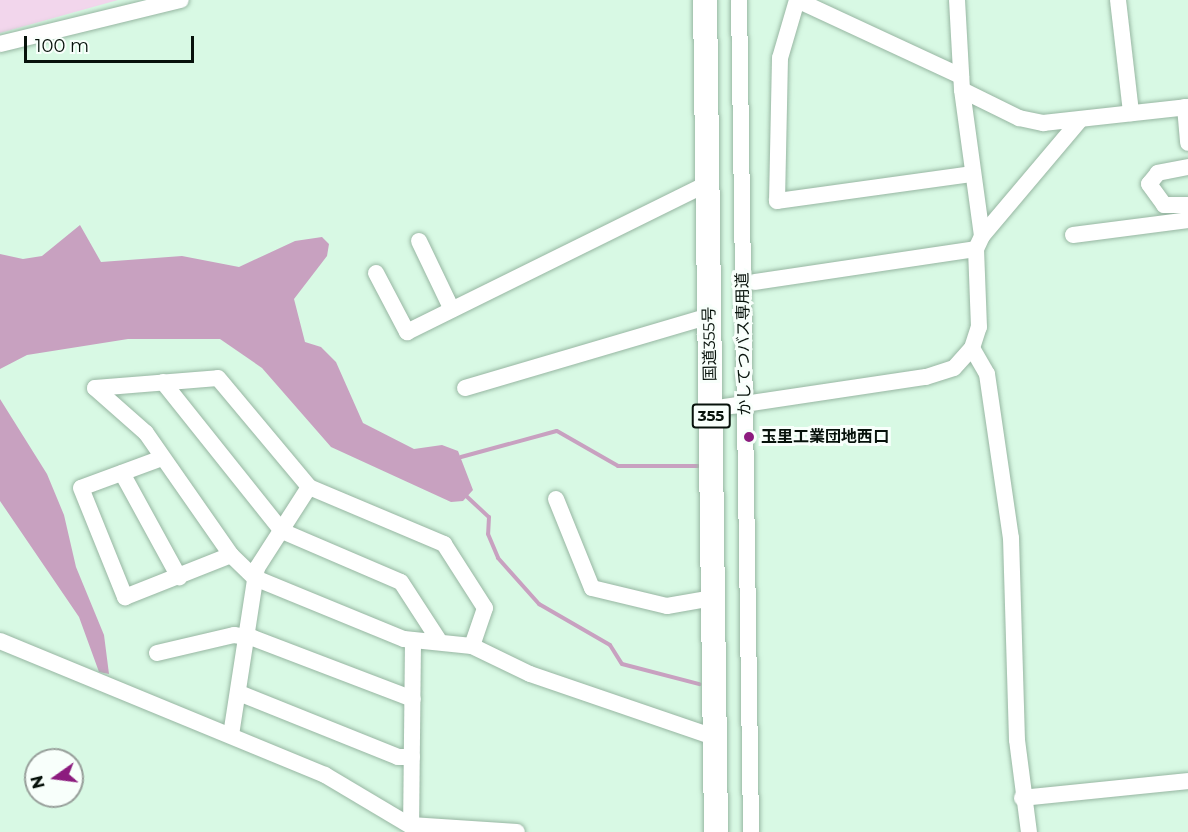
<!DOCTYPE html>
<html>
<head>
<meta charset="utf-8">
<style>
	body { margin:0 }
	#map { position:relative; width:1188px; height:832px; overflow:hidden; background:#d8f9e4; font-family:Montserrat,"Noto Sans JP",sans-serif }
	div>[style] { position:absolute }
	.green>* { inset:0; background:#f2d6ec }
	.water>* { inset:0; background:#c8a1c0 }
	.stream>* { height:4px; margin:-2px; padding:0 2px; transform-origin:2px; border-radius:2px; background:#c8a1c0 }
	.roads { filter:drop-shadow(0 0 2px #97b6a2) drop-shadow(0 0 2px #97b6a2) }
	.minor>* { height:16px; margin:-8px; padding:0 8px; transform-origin:8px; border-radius:8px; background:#fff }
	.highway>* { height:24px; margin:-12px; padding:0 12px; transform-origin:12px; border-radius:12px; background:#fff }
	.dots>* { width:16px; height:16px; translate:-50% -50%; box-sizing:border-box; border:3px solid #f8fffb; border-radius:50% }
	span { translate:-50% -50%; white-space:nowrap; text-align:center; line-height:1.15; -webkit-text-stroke:6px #f8fffb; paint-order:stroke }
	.shield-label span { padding:2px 4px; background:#f8fffb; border:2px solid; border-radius:4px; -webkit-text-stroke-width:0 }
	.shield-label { font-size:15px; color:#07120b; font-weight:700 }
	.street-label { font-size:16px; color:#07120b }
	.poi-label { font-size:16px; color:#07120b; font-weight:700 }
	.left { translate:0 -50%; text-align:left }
	.north { position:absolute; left:24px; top:748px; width:60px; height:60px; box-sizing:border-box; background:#f8fffb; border:2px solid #98a09b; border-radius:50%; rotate:256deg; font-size:16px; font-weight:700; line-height:24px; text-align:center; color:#07120b }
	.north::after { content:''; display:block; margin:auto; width:21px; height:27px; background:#8c1c7e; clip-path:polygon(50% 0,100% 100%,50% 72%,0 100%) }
	.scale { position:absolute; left:24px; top:36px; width:170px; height:27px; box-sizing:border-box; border:3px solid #07120b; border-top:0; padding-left:8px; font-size:18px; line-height:21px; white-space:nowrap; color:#07120b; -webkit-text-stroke:4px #f8fffb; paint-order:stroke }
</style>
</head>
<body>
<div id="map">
	<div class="green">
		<div style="clip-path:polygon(0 0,118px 0,0 33px)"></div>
	</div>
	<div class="water">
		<div style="clip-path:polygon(80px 225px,101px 262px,182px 256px,239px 267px,295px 241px,322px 237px,329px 244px,327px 256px,294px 299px,305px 342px,321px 347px,336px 362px,363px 423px,414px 449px,442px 445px,458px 451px,473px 490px,463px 501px,451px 502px,331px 447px,262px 368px,220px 339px,128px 339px,27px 355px,0 369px,0 254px,23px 259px,42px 256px)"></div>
		<div style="clip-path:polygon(0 399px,47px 474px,64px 515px,76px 567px,104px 635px,109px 674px,99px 672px,79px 617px,0 501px)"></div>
	</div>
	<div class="stream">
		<div style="left:461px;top:457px;width:99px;rotate:-15.2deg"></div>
		<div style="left:557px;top:431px;width:70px;rotate:29.8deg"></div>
		<div style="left:618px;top:466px;width:80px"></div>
		<div style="left:463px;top:493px;width:35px;rotate:43deg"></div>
		<div style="left:489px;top:517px;width:17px;rotate:93deg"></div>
		<div style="left:488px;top:534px;width:26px;rotate:67deg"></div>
		<div style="left:498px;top:558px;width:62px;rotate:48.3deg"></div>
		<div style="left:539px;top:604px;width:82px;rotate:30deg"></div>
		<div style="left:610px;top:645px;width:22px;rotate:58deg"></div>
		<div style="left:622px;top:664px;width:80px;rotate:14.6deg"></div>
	</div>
	<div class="roads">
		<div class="minor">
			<div style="left:739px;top:0;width:832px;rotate:89.17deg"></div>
			<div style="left:797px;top:0;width:60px;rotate:106.3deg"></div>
			<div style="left:780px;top:58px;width:143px;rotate:91.2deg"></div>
			<div style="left:777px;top:201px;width:197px;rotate:-7.9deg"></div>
			<div style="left:797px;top:0;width:181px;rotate:24.9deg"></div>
			<div style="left:957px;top:0;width:90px;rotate:86.8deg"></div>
			<div style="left:962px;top:90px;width:147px;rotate:82.2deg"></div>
			<div style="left:1118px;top:0;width:114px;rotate:83.4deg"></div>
			<div style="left:0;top:44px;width:186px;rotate:-13.7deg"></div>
			<div style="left:962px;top:90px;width:64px;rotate:26.2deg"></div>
			<div style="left:1019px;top:118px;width:25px;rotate:12deg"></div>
			<div style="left:1043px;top:123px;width:146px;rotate:-6.3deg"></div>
			<div style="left:1185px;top:107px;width:36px;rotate:85deg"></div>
			<div style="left:1188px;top:167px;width:31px;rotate:169deg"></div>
			<div style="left:1158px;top:173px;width:14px;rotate:129deg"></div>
			<div style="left:1149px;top:184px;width:26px;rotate:54deg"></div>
			<div style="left:1164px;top:205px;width:24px"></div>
			<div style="left:1073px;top:235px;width:116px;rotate:-7.4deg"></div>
			<div style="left:419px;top:241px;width:76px;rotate:64.4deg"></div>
			<div style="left:376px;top:273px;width:67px;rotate:62.3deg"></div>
			<div style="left:407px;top:332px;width:335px;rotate:-26.3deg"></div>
			<div style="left:755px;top:282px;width:223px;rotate:-8.5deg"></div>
			<div style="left:972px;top:348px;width:30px;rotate:60deg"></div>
			<div style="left:987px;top:374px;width:166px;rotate:81.7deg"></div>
			<div style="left:1011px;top:538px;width:202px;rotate:88.3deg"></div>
			<div style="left:1017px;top:740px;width:93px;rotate:82.6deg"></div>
			<div style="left:163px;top:382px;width:191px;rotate:51.4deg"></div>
			<div style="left:282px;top:531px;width:129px;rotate:23.2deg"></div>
			<div style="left:401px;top:582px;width:68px;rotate:57deg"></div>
			<div style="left:95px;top:388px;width:68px;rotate:41.4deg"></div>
			<div style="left:146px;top:433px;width:149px;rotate:55.1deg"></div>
			<div style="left:231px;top:555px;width:33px;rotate:44deg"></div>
			<div style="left:255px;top:578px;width:161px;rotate:22.3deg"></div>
			<div style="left:404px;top:639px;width:68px;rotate:5.9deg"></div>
			<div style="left:472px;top:646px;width:64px;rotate:25.8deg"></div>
			<div style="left:530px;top:674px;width:194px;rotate:18.9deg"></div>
			<div style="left:95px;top:388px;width:123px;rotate:-4.6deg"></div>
			<div style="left:218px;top:378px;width:142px;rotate:50.1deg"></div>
			<div style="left:309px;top:487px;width:147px;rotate:22.9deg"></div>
			<div style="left:444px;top:544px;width:76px;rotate:57.4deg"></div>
			<div style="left:485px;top:608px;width:40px;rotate:108.9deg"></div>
			<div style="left:465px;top:388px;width:254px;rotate:-16.4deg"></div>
			<div style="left:711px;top:409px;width:217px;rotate:-8.5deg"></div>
			<div style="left:926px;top:377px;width:29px;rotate:-18deg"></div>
			<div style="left:954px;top:368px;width:27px;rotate:-48deg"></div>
			<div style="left:972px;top:348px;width:22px;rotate:-72deg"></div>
			<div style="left:979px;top:327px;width:78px;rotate:-92.2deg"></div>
			<div style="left:976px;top:249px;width:14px;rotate:-65deg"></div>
			<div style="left:982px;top:236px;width:152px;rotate:-49.8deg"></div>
			<div style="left:162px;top:458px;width:86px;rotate:159.7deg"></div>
			<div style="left:81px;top:488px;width:118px;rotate:68deg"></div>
			<div style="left:125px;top:597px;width:114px;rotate:-21.6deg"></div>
			<div style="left:122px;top:473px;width:119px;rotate:61.3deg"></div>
			<div style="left:556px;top:499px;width:96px;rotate:68deg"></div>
			<div style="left:592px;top:588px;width:77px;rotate:13.5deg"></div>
			<div style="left:667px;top:606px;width:47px;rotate:-9.9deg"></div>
			<div style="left:0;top:641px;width:352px;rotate:22.4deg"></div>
			<div style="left:325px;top:775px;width:112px;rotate:30.7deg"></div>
			<div style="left:413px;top:642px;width:183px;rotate:90.6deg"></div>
			<div style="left:411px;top:825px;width:106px;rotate:3.8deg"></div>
			<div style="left:157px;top:653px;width:79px;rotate:-13.2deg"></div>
			<div style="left:234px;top:635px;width:19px;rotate:9deg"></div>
			<div style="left:253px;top:638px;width:171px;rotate:20.9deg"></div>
			<div style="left:239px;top:693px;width:171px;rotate:21.9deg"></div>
			<div style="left:398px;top:757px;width:14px"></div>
			<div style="left:231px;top:735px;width:169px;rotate:-81.2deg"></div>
			<div style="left:257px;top:568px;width:96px;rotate:-57.3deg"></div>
			<div style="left:1022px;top:798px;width:167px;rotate:-5.8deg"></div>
		</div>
		<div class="highway">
			<div style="left:705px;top:0;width:832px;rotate:89.24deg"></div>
		</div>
	</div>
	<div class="dots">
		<div style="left:749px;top:437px;background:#8c1c7e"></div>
	</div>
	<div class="shield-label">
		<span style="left:711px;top:416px">355</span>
	</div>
	<div class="street-label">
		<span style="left:710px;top:344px;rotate:-91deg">国道355号</span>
		<span style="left:744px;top:344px;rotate:-91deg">かしてつバス専用道</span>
	</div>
	<div class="poi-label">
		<span class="left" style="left:761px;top:437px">玉里工業団地西口</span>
	</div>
	<div class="north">N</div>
	<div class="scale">100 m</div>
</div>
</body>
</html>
